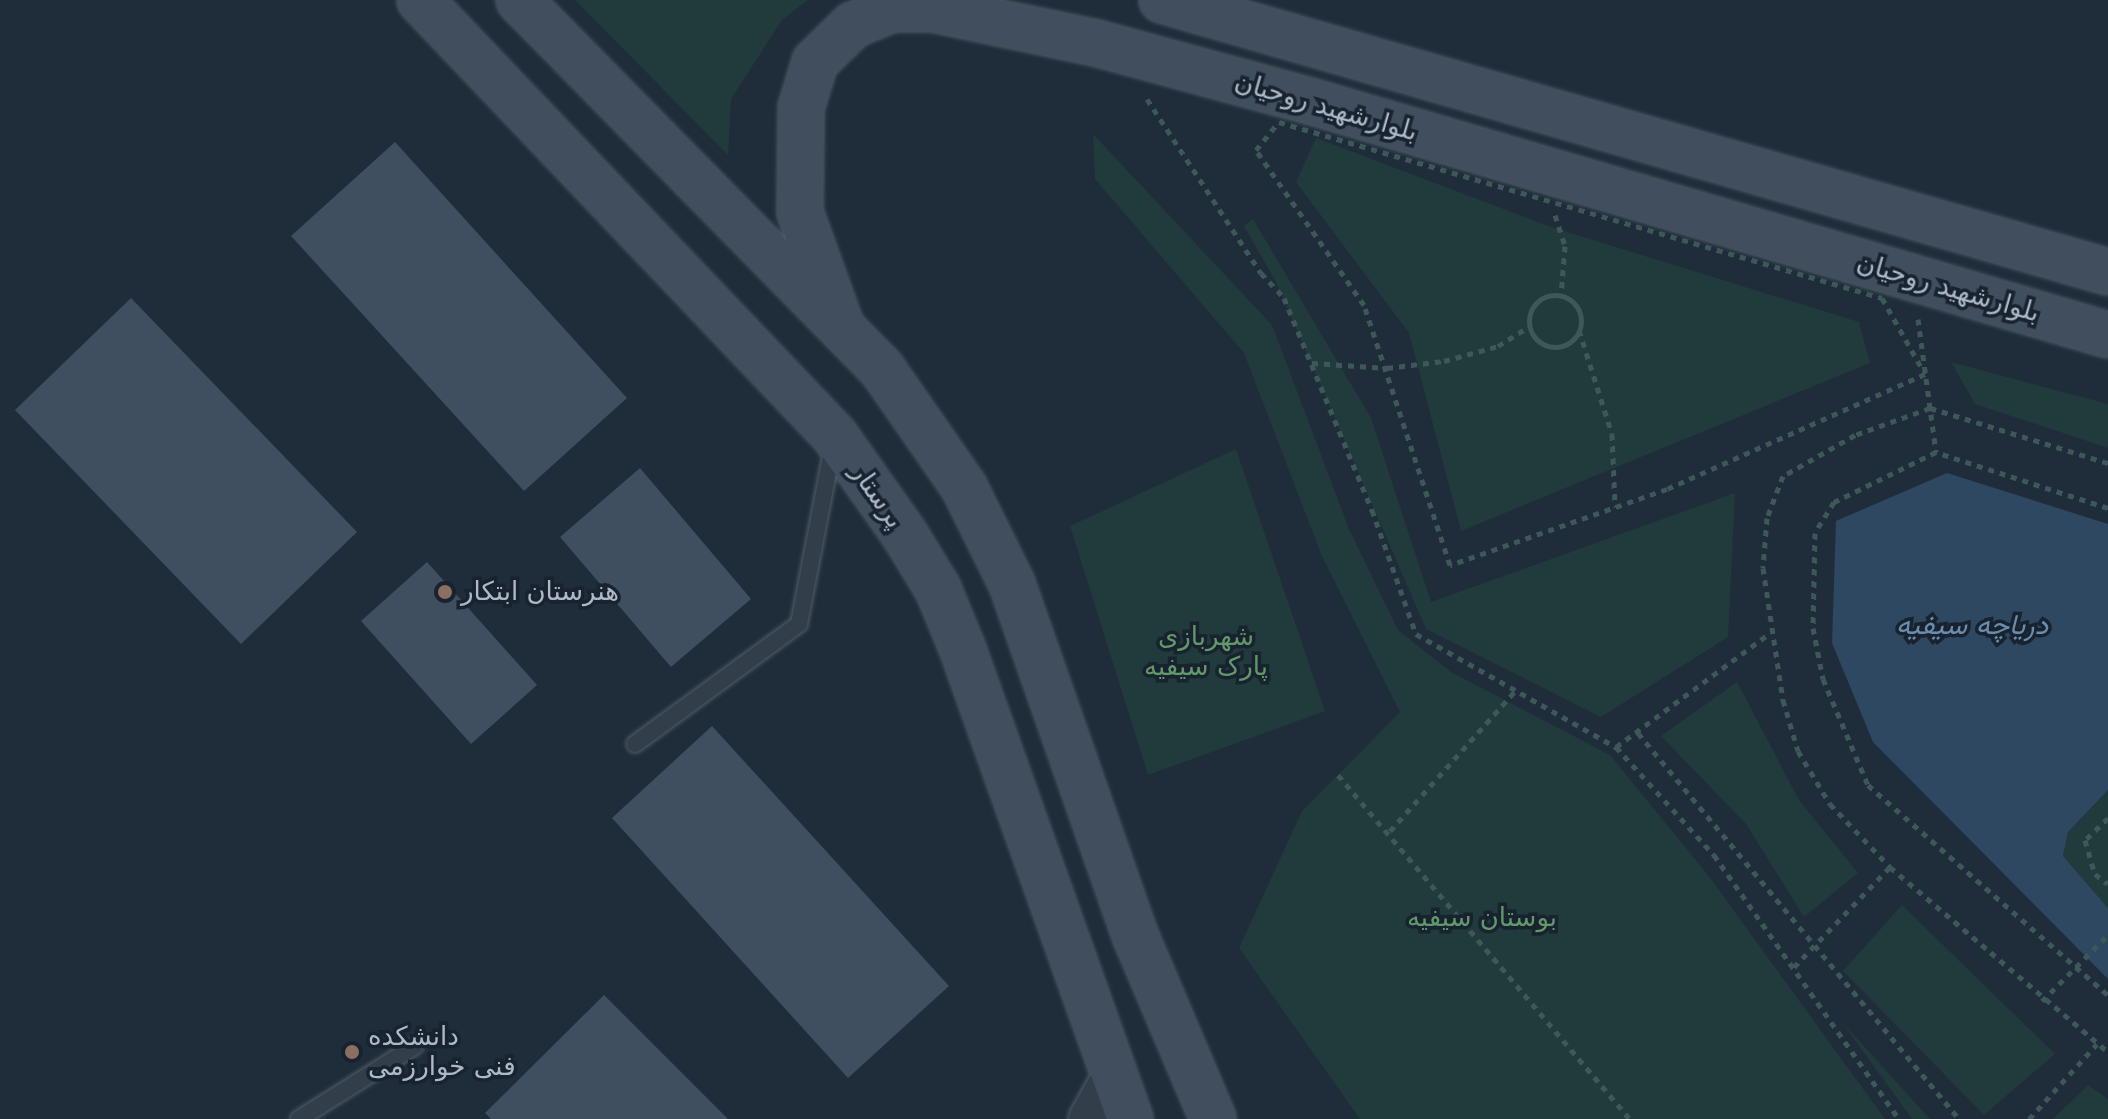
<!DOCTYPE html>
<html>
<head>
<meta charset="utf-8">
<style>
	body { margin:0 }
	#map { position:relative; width:2108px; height:1119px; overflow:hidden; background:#1f2d3a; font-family:"DejaVu Sans",Vazirmatn,sans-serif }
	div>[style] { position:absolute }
	.green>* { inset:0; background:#213a3b }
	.water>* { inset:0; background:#2f4861 }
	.building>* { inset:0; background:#3f4f5f }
	.path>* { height:5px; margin-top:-2.5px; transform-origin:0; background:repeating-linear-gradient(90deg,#3e5758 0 6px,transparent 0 12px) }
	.path>.ring { margin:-2.5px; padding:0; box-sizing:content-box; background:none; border:5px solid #3e5758; border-radius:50% }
	.roads { filter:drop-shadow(0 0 2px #505c68) drop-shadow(0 0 2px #505c68) }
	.service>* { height:16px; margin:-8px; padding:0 8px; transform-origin:8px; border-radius:8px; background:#323e4a }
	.tertiary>* { height:40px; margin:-20px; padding:0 20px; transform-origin:20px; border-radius:20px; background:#323e4a }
	.secondary>* { height:44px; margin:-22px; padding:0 22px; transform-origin:22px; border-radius:22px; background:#404e5e }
	.dots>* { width:22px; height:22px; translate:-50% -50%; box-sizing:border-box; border:4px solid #18232f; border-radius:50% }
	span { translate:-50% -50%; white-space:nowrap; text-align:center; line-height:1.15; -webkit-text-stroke:7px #18232f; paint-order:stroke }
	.street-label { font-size:26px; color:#adb9c7 }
	.poi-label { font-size:26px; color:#adb9c7 }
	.left { translate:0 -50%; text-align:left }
	.park-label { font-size:26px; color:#62996a }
	.water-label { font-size:28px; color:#6a8dae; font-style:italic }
</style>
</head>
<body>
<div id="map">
	<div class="green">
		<div style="clip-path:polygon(575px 0,808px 0,782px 20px,731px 99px,728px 155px)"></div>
		<div style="clip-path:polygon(1093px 134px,1272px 325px,1349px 529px,1398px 630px,1451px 672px,1610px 755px,1708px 875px,1885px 1119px,1360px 1119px,1239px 948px,1302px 811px,1400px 712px,1321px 554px,1244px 353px,1095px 179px)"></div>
		<div style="clip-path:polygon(1316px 138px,1554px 228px,1859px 322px,1870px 363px,1461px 531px,1409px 333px,1296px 182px)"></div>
		<div style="clip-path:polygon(1253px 219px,1371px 418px,1431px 602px,1735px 493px,1728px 637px,1601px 717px,1426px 629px,1276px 282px,1244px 226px)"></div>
		<div style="clip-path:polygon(1951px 362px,2108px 404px,2108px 448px,1975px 404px)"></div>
		<div style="clip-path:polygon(1236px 449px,1325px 711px,1148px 775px,1070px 526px)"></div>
		<div style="clip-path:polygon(1737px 682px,1799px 800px,1858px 873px,1804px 917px,1746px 824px,1661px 736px)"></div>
		<div style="clip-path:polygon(2108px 790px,2108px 908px,2063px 856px,2068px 832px)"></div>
		<div style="clip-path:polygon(1902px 905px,2055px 1054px,1984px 1115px,1843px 971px)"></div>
		<div style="clip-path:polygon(1842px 1022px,1930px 1119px,1912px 1119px)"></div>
		<div style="clip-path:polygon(2088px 1085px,2108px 1099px,2108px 1119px,2053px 1119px)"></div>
	</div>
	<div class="water">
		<div style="clip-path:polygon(1947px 473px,2108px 524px,2108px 790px,2068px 832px,2063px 856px,2108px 908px,2108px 979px,1873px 742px,1832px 643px,1836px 521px)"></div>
	</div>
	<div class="building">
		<div style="clip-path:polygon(395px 142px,627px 398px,524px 491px,291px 236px)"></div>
		<div style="clip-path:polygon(131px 298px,357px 532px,241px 644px,15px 410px)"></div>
		<div style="clip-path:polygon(640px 468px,751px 599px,671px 667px,560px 537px)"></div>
		<div style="clip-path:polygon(427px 562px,537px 685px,471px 744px,361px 621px)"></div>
		<div style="clip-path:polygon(712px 726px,949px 986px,848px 1078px,612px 818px)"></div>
		<div style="clip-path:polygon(604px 995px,728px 1119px,491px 1119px,485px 1113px)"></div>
	</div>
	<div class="path">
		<div style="left:1147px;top:99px;width:208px;rotate:56.8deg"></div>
		<div style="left:1261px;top:273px;width:34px;rotate:47deg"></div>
		<div style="left:1284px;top:298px;width:230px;rotate:67.5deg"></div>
		<div style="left:1372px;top:510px;width:132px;rotate:70.5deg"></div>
		<div style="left:1416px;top:634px;width:230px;rotate:29.5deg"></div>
		<div style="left:1616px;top:747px;width:146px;rotate:47.8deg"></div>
		<div style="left:1714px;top:855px;width:322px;rotate:55deg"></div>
		<div style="left:1279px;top:122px;width:628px;rotate:16.27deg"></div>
		<div style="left:1882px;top:298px;width:87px;rotate:60.5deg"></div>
		<div style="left:1925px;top:374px;width:282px;rotate:156deg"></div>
		<div style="left:1667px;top:489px;width:230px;rotate:160.7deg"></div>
		<div style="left:1450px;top:565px;width:274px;rotate:-108.3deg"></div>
		<div style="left:1364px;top:305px;width:189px;rotate:-124.9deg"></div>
		<div style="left:1256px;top:150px;width:36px;rotate:-51deg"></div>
		<div style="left:1555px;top:215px;width:33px;rotate:72deg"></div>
		<div style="left:1565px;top:246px;width:50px;rotate:94.6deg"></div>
		<div class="ring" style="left:1529px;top:295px;width:47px;height:47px"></div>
		<div style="left:1918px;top:319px;width:134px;rotate:82.3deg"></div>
		<div style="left:1579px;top:330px;width:109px;rotate:72.4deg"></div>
		<div style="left:1612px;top:434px;width:73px;rotate:87.6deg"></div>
		<div style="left:1312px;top:363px;width:75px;rotate:3.8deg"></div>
		<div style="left:1387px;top:368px;width:57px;rotate:-7deg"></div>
		<div style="left:1444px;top:361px;width:56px;rotate:-15.5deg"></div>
		<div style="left:1498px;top:346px;width:38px;rotate:-32deg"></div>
		<div style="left:2108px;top:463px;width:186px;rotate:-162.8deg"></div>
		<div style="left:1930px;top:408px;width:80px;rotate:160.2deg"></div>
		<div style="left:1855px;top:435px;width:83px;rotate:150.3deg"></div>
		<div style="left:1783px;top:476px;width:45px;rotate:110.9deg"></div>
		<div style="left:1767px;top:518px;width:50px;rotate:94.6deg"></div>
		<div style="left:1763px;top:568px;width:134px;rotate:81.4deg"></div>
		<div style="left:1783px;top:700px;width:53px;rotate:73.6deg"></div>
		<div style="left:1798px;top:751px;width:62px;rotate:58.9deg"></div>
		<div style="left:1830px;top:804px;width:87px;rotate:46.4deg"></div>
		<div style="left:1890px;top:867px;width:286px;rotate:40.3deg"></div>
		<div style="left:2108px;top:508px;width:181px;rotate:-162deg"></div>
		<div style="left:1936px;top:452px;width:114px;rotate:153.9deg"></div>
		<div style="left:1834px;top:502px;width:36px;rotate:122deg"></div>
		<div style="left:1815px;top:533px;width:95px;rotate:91.2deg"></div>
		<div style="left:1813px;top:628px;width:52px;rotate:78.9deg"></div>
		<div style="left:1823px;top:679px;width:115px;rotate:67deg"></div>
		<div style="left:1868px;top:785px;width:319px;rotate:41.2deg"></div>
		<div style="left:1638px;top:733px;width:502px;rotate:50.25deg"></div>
		<div style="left:1616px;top:747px;width:192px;rotate:-36.5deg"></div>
		<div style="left:1338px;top:775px;width:451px;rotate:49.7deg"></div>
		<div style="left:2108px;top:818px;width:32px;rotate:136deg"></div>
		<div style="left:2085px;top:840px;width:35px;rotate:74deg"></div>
		<div style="left:2095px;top:874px;width:16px;rotate:38deg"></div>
		<div style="left:1390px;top:831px;width:191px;rotate:-48.2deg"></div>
		<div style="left:1794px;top:967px;width:139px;rotate:-46.2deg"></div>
		<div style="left:2042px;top:1001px;width:93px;rotate:-45deg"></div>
		<div style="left:2029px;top:1119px;width:101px;rotate:-47.8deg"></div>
	</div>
	<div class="roads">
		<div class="service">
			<div style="left:635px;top:744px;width:203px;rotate:-36.2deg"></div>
			<div style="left:799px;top:624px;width:181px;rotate:-79.2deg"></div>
			<div style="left:299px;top:1119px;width:137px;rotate:-32.2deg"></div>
		</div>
		<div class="tertiary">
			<div style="left:1089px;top:1119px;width:47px;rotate:-60.7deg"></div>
		</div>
		<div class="secondary">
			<div style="left:420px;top:0;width:602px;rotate:46.41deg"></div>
			<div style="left:835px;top:436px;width:121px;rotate:54.7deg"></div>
			<div style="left:905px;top:535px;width:63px;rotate:58.6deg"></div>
			<div style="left:938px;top:589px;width:66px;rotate:67.7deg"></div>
			<div style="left:963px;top:650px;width:498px;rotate:70.4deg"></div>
			<div style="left:519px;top:0;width:518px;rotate:45.47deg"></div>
			<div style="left:882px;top:369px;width:144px;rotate:55.2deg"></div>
			<div style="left:964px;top:487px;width:108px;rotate:63.7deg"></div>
			<div style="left:1012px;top:584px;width:372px;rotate:70.7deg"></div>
			<div style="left:1135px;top:935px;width:200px;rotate:67deg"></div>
			<div style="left:1162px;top:0;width:984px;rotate:16.04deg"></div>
			<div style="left:841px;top:326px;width:121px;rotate:-109.8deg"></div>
			<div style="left:800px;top:212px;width:104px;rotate:-89.4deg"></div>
			<div style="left:801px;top:108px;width:48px;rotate:-73.1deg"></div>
			<div style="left:815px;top:62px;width:53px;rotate:-44.2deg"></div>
			<div style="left:853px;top:25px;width:42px;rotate:-22.3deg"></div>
			<div style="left:892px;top:9px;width:41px"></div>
			<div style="left:933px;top:9px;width:167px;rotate:11.8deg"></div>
			<div style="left:1096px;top:43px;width:225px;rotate:15.2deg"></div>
			<div style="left:1313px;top:102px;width:828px;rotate:16.33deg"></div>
		</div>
	</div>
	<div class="dots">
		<div style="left:445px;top:592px;background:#8d6e63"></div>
		<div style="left:352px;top:1052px;background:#8d6e63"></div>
	</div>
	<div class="street-label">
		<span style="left:1326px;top:107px;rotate:16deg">بلوارشهید روحیان</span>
		<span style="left:1948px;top:288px;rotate:16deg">بلوارشهید روحیان</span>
		<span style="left:877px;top:496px;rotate:55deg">پرستار</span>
	</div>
	<div class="poi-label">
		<span class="left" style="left:461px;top:592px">هنرستان ابتکار</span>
		<span class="left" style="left:368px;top:1052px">دانشکده<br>فنی خوارزمی</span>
	</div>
	<div class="park-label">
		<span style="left:1206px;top:652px">شهربازی<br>پارک سیفیه</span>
		<span style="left:1482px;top:918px">بوستان سیفیه</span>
	</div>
	<div class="water-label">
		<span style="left:1972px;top:625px">دریاچه سیفیه</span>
	</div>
</div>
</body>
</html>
